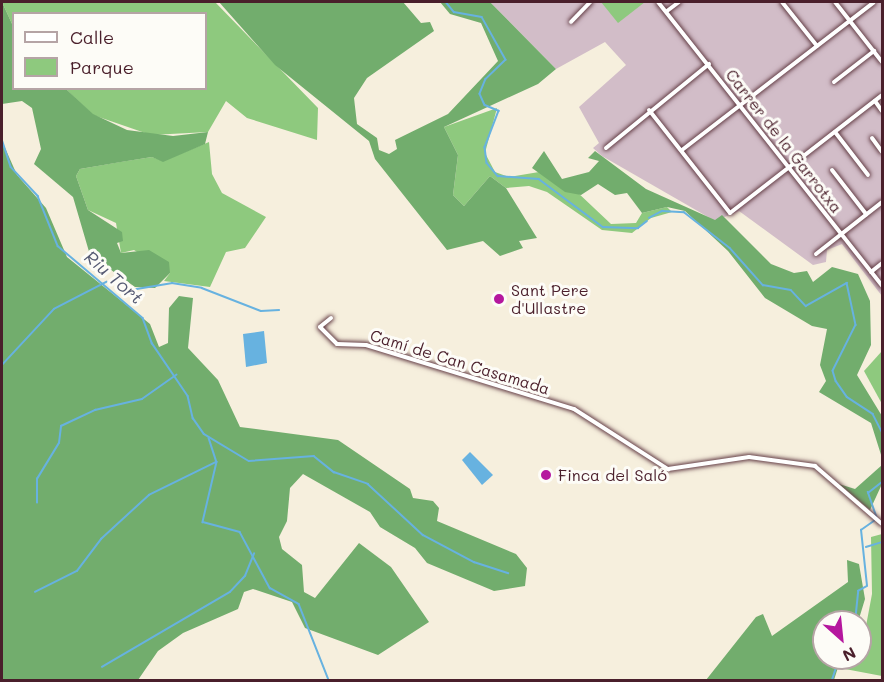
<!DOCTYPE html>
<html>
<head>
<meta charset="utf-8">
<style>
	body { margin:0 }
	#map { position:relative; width:884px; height:682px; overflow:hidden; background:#f6efdd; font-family:Mali,sans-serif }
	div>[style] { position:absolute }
	.industrial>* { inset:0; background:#d2bdc8 }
	.green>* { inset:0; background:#8ec97e }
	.forest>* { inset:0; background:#72ad6d }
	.water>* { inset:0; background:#67b2e0 }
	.stream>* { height:1.5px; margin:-0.75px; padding:0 0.75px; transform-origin:0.75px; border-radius:0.75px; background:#67b2e0 }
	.roads { filter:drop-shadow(0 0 2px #643e46) drop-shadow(0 0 2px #643e46) }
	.minor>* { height:4px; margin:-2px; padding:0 2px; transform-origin:2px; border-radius:2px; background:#fff }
	.dots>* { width:16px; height:16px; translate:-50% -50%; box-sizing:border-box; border:3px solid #fdfcf7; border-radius:50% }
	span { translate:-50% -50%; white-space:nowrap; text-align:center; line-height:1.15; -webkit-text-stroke:6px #fdfcf7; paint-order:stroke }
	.street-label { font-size:16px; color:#4a1f2b }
	.poi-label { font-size:16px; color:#4a1f2b }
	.left { translate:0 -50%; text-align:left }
	.water-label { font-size:18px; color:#565a73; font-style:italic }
	.frame { position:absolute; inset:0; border:3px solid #4a1f2b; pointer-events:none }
	.legend { position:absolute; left:12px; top:12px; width:195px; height:78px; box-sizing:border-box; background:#fdfcf7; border:2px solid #b5a4a5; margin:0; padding:8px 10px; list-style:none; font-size:18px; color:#4a1f2b }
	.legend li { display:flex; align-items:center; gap:12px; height:30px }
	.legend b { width:30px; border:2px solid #b5a4a5 }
	.north { position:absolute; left:812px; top:610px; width:60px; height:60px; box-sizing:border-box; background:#fdfcf7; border:2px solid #b5a4a5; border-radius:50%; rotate:153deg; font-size:16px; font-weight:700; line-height:24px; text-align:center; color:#4a1f2b }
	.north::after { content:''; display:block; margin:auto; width:21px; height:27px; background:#b5179e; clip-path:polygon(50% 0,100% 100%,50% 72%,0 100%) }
</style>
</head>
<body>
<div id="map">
	<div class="industrial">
		<div style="clip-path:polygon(490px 2px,882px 2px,882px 296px,842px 244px,827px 250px,826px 262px,813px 265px,739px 211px,715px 221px,602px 156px,593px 148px,599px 143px,579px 107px,626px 65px,605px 42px,556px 69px)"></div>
	</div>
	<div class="green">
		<div style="clip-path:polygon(2px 2px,215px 2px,318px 108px,317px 140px,247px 118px,226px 101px,208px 132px,151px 135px,93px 115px,66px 89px,206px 88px,206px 14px,14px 14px,13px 26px)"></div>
		<div style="clip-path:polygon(601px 2px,645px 2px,618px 23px)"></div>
		<div style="clip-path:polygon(497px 108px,485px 153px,495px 172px,509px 177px,539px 172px,565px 191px,576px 191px,611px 224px,636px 223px,642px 213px,667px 207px,672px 212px,651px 218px,632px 233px,602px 230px,547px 192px,529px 186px,506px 188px,490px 176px,464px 206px,453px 195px,458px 155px,444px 127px)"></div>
		<div style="clip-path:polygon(209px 142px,212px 174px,222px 193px,266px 217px,245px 248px,226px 252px,210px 287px,164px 281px,170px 273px,134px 250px,121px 253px,116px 223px,88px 210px,76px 176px,80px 169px,120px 162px,152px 157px,163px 161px)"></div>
		<div style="clip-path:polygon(882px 351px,882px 404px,864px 371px)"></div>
		<div style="clip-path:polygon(882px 534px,882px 676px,845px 669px,850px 658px,860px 658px,872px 594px,871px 537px)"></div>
	</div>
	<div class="forest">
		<div style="clip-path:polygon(2px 2px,13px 26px,14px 88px,66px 89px,93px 114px,127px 130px,173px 136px,208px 132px,205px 144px,163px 162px,152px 157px,121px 162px,80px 169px,76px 176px,88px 210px,122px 232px,123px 241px,117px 243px,121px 253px,149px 250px,169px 262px,170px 273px,155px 288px,135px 287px,90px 255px,73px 197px,34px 164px,41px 149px,32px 108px,22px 101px,2px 104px)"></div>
		<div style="clip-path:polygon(219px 2px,403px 2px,421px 23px,430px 22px,434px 31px,367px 78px,354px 98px,357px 124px,377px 138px,379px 150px,389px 154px,397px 149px,395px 140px,448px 114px,498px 61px,481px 23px,450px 14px,440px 2px,490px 2px,556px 69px,538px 84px,444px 127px,458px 155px,453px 195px,464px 206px,490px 176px,506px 188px,537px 238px,519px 241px,523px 248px,500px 256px,483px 241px,447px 250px,375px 159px,369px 141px,275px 65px)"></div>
		<div style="clip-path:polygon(2px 141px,17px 175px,46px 208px,67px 257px,150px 324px,159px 347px,168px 343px,169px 308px,179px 296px,193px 298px,188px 348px,218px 380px,240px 427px,338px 440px,410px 489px,413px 498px,433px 501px,439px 508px,437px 521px,516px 554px,527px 568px,525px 586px,494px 591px,427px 563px,415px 548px,380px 527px,370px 512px,303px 474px,290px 488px,287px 521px,279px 537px,282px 549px,302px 565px,304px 592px,315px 598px,359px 543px,391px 567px,429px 622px,378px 655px,305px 628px,292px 602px,253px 589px,244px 592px,238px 609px,183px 633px,158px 651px,138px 680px,2px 680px)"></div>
		<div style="clip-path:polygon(544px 151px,562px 179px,589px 172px,599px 161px,588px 158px,595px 151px,646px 189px,715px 220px,722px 215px,771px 264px,794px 273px,807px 271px,813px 282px,832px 267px,858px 274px,870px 301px,871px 345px,857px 375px,882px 416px,882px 458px,871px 423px,819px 392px,826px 381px,820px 365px,827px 329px,812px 326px,765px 298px,728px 251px,685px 211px,667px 207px,642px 213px,627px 193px,615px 195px,598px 184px,581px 195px,565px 192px,532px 168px)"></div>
		<div style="clip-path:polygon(882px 465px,882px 484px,870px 510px,839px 484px,855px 489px)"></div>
		<div style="clip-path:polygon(847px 560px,859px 564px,865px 599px,858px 622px,824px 622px,824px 658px,841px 658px,834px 680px,706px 680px,756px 617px,763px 614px,772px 636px,848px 582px)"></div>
	</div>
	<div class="water">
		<div style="clip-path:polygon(264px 331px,267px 363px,246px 367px,243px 334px)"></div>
		<div style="clip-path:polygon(470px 452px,493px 475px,482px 485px,462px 460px)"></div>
	</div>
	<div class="stream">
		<div style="left:446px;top:2px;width:13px;rotate:51deg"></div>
		<div style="left:454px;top:12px;width:28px;rotate:10deg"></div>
		<div style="left:482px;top:17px;width:49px;rotate:60.8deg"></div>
		<div style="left:506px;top:60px;width:28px;rotate:136deg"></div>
		<div style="left:486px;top:79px;width:16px;rotate:112deg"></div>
		<div style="left:480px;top:94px;width:12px;rotate:66deg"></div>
		<div style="left:485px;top:105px;width:15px;rotate:23deg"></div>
		<div style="left:499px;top:111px;width:39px;rotate:111deg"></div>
		<div style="left:485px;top:147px;width:16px;rotate:83deg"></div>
		<div style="left:487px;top:163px;width:17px;rotate:50deg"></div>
		<div style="left:498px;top:176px;width:41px;rotate:4.2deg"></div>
		<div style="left:539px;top:179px;width:80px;rotate:36.9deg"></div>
		<div style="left:603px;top:227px;width:35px;rotate:2deg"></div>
		<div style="left:638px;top:228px;width:11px;rotate:-38deg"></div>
		<div style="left:2px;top:139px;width:29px;rotate:72deg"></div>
		<div style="left:11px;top:167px;width:40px;rotate:47deg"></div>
		<div style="left:38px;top:196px;width:54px;rotate:68.2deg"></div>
		<div style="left:58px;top:246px;width:111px;rotate:40.3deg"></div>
		<div style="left:143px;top:318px;width:27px;rotate:70deg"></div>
		<div style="left:152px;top:343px;width:64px;rotate:55.8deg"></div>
		<div style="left:188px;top:396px;width:23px;rotate:77deg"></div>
		<div style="left:193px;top:418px;width:19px;rotate:55deg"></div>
		<div style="left:204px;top:434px;width:52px;rotate:31deg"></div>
		<div style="left:249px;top:461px;width:65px;rotate:-4.4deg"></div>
		<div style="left:314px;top:456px;width:26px;rotate:39deg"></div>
		<div style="left:334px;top:472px;width:36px;rotate:19deg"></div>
		<div style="left:368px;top:484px;width:75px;rotate:42.8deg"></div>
		<div style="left:423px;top:535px;width:58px;rotate:27.9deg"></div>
		<div style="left:474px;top:562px;width:36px;rotate:18deg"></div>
		<div style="left:649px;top:218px;width:15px;rotate:-28deg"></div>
		<div style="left:662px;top:211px;width:22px;rotate:3deg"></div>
		<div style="left:684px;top:212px;width:58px;rotate:38deg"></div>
		<div style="left:730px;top:248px;width:50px;rotate:48.3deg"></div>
		<div style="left:763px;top:285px;width:28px;rotate:10deg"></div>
		<div style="left:791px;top:290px;width:22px;rotate:47deg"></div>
		<div style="left:806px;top:306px;width:47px;rotate:-29.3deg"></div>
		<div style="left:847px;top:283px;width:43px;rotate:77.9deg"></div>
		<div style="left:856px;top:325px;width:51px;rotate:116.6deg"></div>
		<div style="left:833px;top:371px;width:10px;rotate:73deg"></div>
		<div style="left:836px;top:381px;width:19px;rotate:55deg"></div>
		<div style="left:847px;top:397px;width:31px;rotate:33deg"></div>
		<div style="left:873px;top:414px;width:20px;rotate:63deg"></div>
		<div style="left:119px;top:292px;width:54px;rotate:-9.6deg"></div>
		<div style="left:172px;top:283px;width:30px;rotate:9deg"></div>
		<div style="left:202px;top:288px;width:63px;rotate:21.3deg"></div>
		<div style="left:261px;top:311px;width:18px;rotate:-3deg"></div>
		<div style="left:2px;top:365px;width:76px;rotate:-47.1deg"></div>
		<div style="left:54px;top:309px;width:59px;rotate:-27.4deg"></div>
		<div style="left:209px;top:438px;width:25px;rotate:72deg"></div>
		<div style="left:217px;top:462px;width:62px;rotate:103.1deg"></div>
		<div style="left:203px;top:522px;width:38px;rotate:15deg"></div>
		<div style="left:240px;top:532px;width:64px;rotate:61.8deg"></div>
		<div style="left:270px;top:588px;width:33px;rotate:29deg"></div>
		<div style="left:299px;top:604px;width:82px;rotate:68.5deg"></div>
		<div style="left:37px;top:503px;width:24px;rotate:-90deg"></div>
		<div style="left:37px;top:479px;width:42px;rotate:-58.6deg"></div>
		<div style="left:59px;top:443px;width:17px;rotate:-83deg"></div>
		<div style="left:61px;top:426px;width:38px;rotate:-25deg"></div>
		<div style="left:95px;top:410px;width:48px;rotate:-13.2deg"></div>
		<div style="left:142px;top:399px;width:42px;rotate:-35.2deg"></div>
		<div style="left:877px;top:519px;width:28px;rotate:-109deg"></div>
		<div style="left:868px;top:493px;width:18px;rotate:-38deg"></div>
		<div style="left:866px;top:547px;width:17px;rotate:-17deg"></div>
		<div style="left:35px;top:592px;width:47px;rotate:-26.6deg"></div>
		<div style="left:77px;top:571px;width:40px;rotate:-53deg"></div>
		<div style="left:101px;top:539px;width:65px;rotate:-42.5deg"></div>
		<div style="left:149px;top:495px;width:75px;rotate:-26.2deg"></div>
		<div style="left:855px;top:622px;width:31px;rotate:-84deg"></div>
		<div style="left:858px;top:591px;width:10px;rotate:-29deg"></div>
		<div style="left:867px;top:586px;width:56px;rotate:-96.1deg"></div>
		<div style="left:861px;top:530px;width:16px;rotate:-35deg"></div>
		<div style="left:102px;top:667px;width:148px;rotate:-30.4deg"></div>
		<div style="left:230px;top:592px;width:22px;rotate:-47deg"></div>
		<div style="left:245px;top:576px;width:24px;rotate:-68deg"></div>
		<div style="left:832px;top:680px;width:23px;rotate:-72deg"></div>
	</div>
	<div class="roads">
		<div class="minor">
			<div style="left:658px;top:2px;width:362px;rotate:51.7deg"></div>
			<div style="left:782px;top:2px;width:56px;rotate:51.5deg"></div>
			<div style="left:835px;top:2px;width:76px;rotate:51.9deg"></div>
			<div style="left:667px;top:11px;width:15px;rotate:-37deg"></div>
			<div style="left:571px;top:22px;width:28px;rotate:-46deg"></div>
			<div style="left:834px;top:82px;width:51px;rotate:-37.8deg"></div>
			<div style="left:875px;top:101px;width:12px;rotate:55deg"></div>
			<div style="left:649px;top:110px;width:131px;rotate:51.8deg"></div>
			<div style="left:730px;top:213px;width:192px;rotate:-37.8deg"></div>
			<div style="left:835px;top:132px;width:54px;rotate:52.5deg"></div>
			<div style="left:872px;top:138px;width:17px;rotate:54deg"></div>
			<div style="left:606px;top:148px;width:133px;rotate:-39.2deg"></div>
			<div style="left:682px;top:150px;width:242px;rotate:-37.6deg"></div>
			<div style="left:832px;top:170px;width:56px;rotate:52.3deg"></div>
			<div style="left:816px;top:254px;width:84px;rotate:-38.2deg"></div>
			<div style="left:871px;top:272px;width:14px;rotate:-39deg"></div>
			<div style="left:331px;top:318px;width:14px;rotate:141deg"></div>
			<div style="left:320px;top:327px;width:24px;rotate:45deg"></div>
			<div style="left:337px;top:344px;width:29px;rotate:2deg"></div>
			<div style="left:366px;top:345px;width:218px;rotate:17.1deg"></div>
			<div style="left:574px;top:409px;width:112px;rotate:32.6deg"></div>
			<div style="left:668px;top:469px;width:82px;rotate:-8.4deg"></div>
			<div style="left:749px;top:457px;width:67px;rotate:7.8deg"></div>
			<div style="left:815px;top:466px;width:89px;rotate:40.9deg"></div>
		</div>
	</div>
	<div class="dots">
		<div style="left:499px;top:299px;background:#b5179e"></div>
		<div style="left:546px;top:475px;background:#b5179e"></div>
	</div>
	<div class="street-label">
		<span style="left:784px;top:141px;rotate:52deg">Carrer de la Garrotxa</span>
		<span style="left:460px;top:362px;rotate:17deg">Camí de Can Casamada</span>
	</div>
	<div class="poi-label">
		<span class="left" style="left:511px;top:299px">Sant Pere<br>d'Ullastre</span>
		<span class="left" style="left:558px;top:475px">Finca del Saló</span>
	</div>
	<div class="water-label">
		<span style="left:114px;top:277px;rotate:41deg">Riu Tort</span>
	</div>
	<div class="frame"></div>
	<ul class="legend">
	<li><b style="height:8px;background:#fff"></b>Calle</li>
	<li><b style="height:16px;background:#8ec97e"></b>Parque</li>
	</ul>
	<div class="north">N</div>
</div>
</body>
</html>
